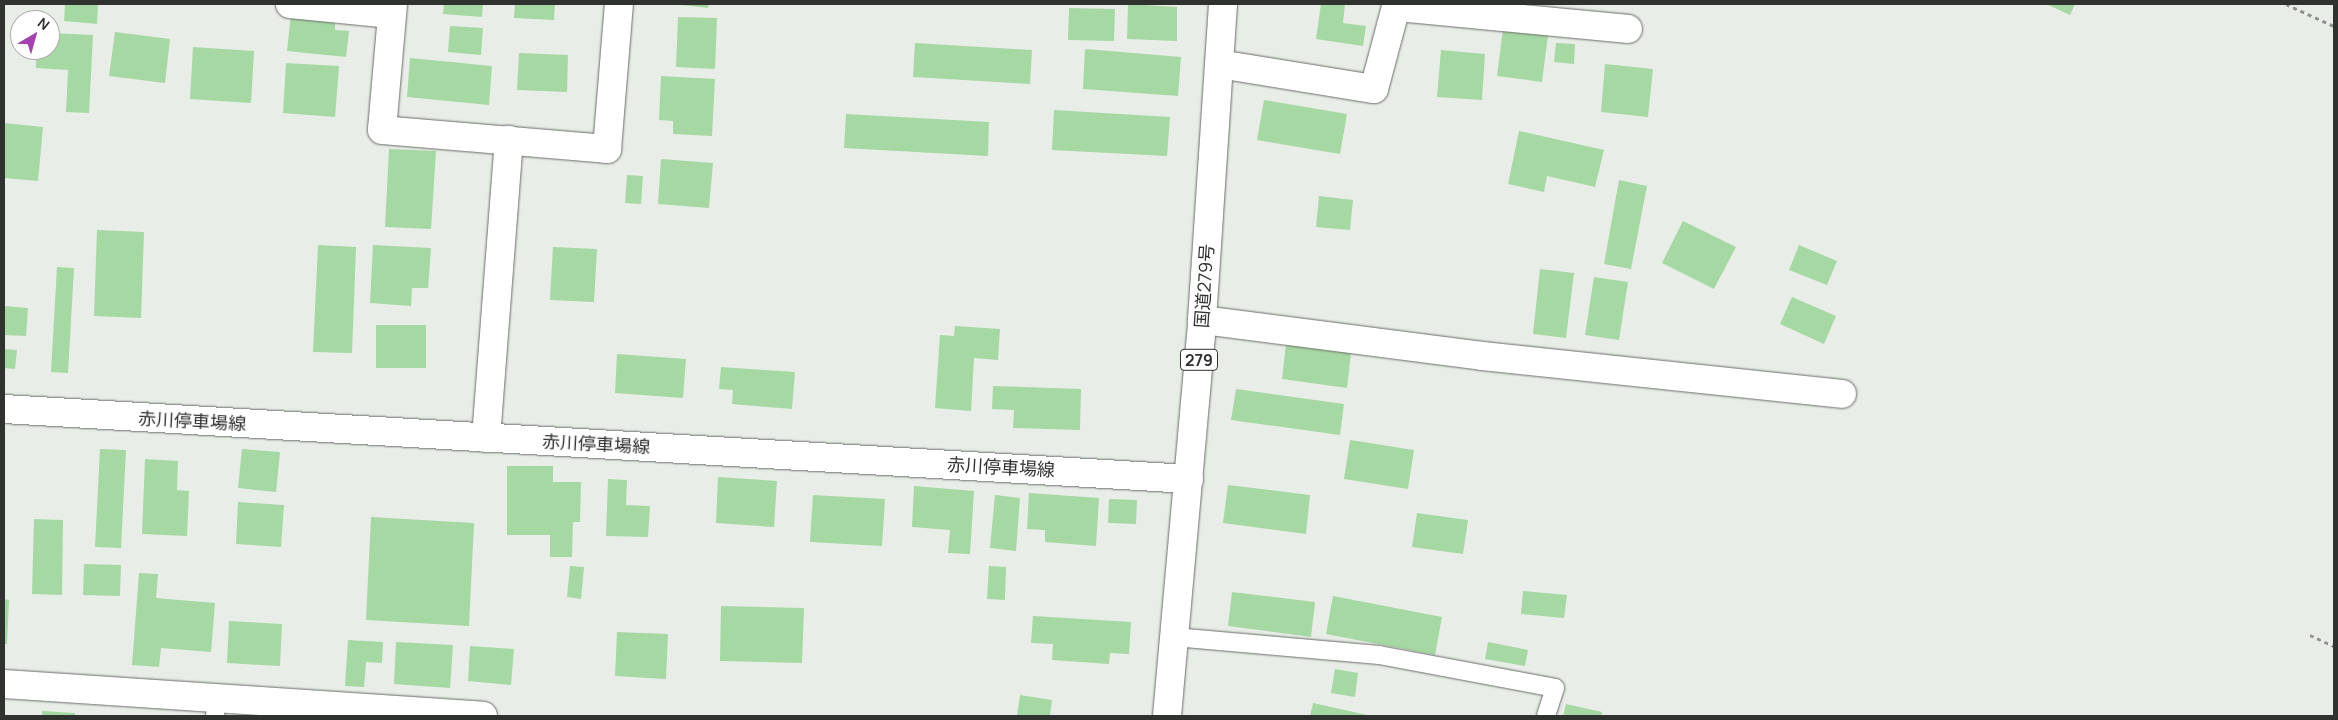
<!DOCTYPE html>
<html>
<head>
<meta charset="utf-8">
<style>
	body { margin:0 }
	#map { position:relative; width:2338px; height:720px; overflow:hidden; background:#e9ede8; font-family:Manrope,"Noto Sans JP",sans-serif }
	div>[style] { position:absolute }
	.building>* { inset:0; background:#a6d8a3 }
	.path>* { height:3px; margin-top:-1.5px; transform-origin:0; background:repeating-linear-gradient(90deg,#8f928e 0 4px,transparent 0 8px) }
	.roads { filter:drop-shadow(0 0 1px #696d68) drop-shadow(0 0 1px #696d68) }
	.service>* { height:18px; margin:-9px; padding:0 9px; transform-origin:9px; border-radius:9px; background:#fff }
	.minor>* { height:28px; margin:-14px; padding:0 14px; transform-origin:14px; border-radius:14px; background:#fff }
	.secondary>* { height:28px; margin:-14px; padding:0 14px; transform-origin:14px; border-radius:14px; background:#fff }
	.trunk>* { height:28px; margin:-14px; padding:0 14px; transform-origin:14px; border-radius:14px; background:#fff }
	span { translate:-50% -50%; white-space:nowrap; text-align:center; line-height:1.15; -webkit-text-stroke:4px #fff; paint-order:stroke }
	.shield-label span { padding:1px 4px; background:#fff; border:1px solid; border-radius:4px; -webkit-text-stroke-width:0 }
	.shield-label { font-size:16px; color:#303230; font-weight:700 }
	.street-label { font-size:18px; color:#303230 }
	.frame { position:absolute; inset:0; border:5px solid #303230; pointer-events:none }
	.north { position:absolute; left:10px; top:10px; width:50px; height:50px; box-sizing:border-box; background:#fff; border:1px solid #acadac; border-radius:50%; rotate:38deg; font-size:14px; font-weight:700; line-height:20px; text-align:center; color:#303230 }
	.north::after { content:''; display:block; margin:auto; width:18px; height:22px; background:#a244ad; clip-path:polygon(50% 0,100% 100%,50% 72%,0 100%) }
</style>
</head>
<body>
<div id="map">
	<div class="building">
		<div style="clip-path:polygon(65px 4px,98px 4px,97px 24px,64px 21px)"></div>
		<div style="clip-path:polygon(444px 4px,483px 4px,482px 17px,443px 14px)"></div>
		<div style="clip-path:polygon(515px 4px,555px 4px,554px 20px,514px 18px)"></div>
		<div style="clip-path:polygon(673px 4px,709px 4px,708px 8px)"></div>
		<div style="clip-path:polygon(1128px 4px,1177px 7px,1177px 41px,1127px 39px)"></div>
		<div style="clip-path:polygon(1321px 4px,1345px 4px,1343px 23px,1366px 26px,1363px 46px,1316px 39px)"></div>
		<div style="clip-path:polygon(2046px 4px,2075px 4px,2070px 15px)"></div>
		<div style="clip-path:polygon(1069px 8px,1115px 9px,1114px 41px,1068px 40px)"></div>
		<div style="clip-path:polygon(291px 14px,335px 18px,335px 30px,349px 31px,346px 57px,287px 51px)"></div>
		<div style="clip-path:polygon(678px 17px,717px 18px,715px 69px,676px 67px)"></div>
		<div style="clip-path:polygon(450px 26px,483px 28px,481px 55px,448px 52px)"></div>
		<div style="clip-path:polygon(1503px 29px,1548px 35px,1542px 82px,1497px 76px)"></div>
		<div style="clip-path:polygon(115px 32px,170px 39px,165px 83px,109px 76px)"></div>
		<div style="clip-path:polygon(50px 33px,93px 35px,89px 113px,66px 112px,68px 70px,36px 68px,36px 50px,50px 50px)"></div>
		<div style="clip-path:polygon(915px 43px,1032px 50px,1030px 84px,913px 77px)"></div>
		<div style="clip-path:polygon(1556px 43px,1575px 44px,1574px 64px,1554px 62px)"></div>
		<div style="clip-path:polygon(193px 47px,254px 51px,251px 103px,190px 99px)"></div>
		<div style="clip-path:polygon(1085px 49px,1181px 57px,1178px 96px,1083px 89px)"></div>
		<div style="clip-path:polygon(1441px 50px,1485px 54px,1482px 100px,1437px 97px)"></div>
		<div style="clip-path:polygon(519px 53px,568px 55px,567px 92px,517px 90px)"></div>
		<div style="clip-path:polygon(410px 58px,492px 66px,489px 105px,407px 97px)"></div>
		<div style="clip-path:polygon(286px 63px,339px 66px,335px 117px,283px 113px)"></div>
		<div style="clip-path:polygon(1605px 64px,1653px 69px,1648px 117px,1601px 112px)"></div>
		<div style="clip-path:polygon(661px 76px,715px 79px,712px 136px,673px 134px,673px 121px,659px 120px)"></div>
		<div style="clip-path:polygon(1264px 100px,1347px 114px,1340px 154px,1257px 140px)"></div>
		<div style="clip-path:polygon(1054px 110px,1170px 117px,1167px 156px,1052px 150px)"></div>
		<div style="clip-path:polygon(846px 114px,989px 122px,988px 156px,844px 148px)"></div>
		<div style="clip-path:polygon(4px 123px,43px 127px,38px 181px,4px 178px)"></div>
		<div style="clip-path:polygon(1519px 131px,1604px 150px,1595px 187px,1547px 176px,1544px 192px,1508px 184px)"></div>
		<div style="clip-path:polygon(389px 149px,436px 151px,431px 229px,385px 227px)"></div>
		<div style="clip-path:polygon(661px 159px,713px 163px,709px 208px,658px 204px)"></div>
		<div style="clip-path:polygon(627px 175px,643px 176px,641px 204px,625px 203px)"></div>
		<div style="clip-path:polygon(1619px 180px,1647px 186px,1631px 269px,1604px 264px)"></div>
		<div style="clip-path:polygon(1319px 196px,1353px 200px,1350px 230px,1316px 227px)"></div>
		<div style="clip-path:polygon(1683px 221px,1736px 247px,1714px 289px,1662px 263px)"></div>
		<div style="clip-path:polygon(97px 230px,144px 232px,141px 318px,94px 316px)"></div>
		<div style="clip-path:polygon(318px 245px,356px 247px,352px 353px,313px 352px)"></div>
		<div style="clip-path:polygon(373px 245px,431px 248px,428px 288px,412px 288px,411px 306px,370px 303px)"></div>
		<div style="clip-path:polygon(1799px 245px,1837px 261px,1827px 285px,1789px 270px)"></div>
		<div style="clip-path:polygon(553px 247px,597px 249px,594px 302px,550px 300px)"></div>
		<div style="clip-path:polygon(57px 267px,74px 268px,68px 373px,51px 372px)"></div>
		<div style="clip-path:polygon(1540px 269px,1574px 273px,1566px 338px,1533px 334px)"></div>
		<div style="clip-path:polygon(1594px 277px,1628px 282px,1619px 340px,1585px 335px)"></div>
		<div style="clip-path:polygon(1792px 297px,1836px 316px,1824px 344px,1780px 324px)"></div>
		<div style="clip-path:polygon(4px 306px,28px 308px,26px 336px,4px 335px)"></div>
		<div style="clip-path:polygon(376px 325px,426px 325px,426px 368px,376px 368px)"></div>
		<div style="clip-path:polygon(955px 326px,1000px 329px,998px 360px,974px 358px,971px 411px,935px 408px,940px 335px,954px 336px)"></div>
		<div style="clip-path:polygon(1286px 344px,1351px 353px,1347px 388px,1282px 379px)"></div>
		<div style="clip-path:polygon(4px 349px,17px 350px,15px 369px,4px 368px)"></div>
		<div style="clip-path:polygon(617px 354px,686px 359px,683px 398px,615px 393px)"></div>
		<div style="clip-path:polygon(721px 367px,795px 372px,792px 409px,732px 404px,733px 390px,719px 389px)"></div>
		<div style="clip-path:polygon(993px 386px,1081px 389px,1080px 430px,1013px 428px,1014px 410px,992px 409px)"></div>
		<div style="clip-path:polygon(1236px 389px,1344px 404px,1340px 435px,1231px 420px)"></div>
		<div style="clip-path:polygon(1350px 440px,1414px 450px,1408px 489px,1344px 479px)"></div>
		<div style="clip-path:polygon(100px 449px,126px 450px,121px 548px,95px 547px)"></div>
		<div style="clip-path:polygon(242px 449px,280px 452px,276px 492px,238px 488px)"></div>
		<div style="clip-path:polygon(145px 459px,178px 461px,177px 490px,189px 491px,187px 536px,142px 534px)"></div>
		<div style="clip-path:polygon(507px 466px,553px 466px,553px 482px,581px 482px,580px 522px,573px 522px,572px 557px,550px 557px,550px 535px,507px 535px)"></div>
		<div style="clip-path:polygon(718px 477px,777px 481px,774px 527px,716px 523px)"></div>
		<div style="clip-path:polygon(608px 479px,627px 480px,626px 505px,650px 506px,648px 537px,606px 536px)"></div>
		<div style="clip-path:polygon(1228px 485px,1310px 495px,1306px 534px,1223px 523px)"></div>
		<div style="clip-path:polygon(914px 486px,974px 491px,970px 554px,948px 553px,950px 530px,912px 527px)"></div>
		<div style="clip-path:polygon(1029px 493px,1099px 498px,1096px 546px,1045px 542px,1045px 530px,1027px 529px)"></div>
		<div style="clip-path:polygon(813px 495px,885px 499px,882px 546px,810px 542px)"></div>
		<div style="clip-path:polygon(995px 495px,1020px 498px,1016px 551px,990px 548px)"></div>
		<div style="clip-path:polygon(1109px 499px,1137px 500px,1136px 524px,1108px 523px)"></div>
		<div style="clip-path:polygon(238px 502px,284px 505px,281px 547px,236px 544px)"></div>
		<div style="clip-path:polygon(1417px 513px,1468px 520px,1463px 554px,1412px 547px)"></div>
		<div style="clip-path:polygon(371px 517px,474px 523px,469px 626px,366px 620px)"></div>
		<div style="clip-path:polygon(34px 519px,63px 520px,62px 595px,32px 594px)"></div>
		<div style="clip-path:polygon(84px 564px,121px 565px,120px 596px,83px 595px)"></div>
		<div style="clip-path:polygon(570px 566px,584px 567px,581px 599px,567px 597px)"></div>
		<div style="clip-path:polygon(989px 566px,1006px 567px,1005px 600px,987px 599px)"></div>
		<div style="clip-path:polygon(139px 573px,158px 574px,156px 598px,215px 603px,211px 652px,161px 648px,159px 667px,132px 665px)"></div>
		<div style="clip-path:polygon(1523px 591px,1567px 595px,1564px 618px,1521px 614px)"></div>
		<div style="clip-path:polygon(1232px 592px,1315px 602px,1311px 637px,1228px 626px)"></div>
		<div style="clip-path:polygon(1333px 596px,1442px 617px,1435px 655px,1326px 634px)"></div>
		<div style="clip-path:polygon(4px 599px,9px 600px,7px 644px,4px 644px)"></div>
		<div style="clip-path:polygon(721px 606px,804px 608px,802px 663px,720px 661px)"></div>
		<div style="clip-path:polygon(1033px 616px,1131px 622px,1129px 654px,1110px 653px,1109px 664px,1052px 660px,1053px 644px,1031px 643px)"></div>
		<div style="clip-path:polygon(229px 621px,282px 624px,280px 666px,227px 663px)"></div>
		<div style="clip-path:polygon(617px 632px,668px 634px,666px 679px,615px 676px)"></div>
		<div style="clip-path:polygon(348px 640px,383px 642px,382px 663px,366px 662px,364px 687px,345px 686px)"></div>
		<div style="clip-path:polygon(396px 642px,453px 645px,450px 688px,394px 684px)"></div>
		<div style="clip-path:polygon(1488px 642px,1528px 650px,1525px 666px,1485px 659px)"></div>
		<div style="clip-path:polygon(470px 646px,514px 649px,511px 685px,468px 681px)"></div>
		<div style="clip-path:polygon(1335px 669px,1358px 673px,1355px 697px,1331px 693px)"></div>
		<div style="clip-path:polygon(1020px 695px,1052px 700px,1050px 716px,1017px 716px)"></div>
		<div style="clip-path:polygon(1313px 703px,1367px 715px,1367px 716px,1310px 716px)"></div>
		<div style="clip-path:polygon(1566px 704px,1602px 712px,1601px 716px,1563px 716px)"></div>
		<div style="clip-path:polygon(42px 711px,75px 713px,75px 716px,42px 716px)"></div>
	</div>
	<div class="path">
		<div style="left:2286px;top:4px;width:53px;rotate:24.6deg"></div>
		<div style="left:2310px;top:635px;width:26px;rotate:25deg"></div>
	</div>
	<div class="roads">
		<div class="service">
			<div style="left:1174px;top:637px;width:206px;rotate:5deg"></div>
			<div style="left:1379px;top:655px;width:179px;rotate:10.6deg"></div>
			<div style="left:1555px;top:688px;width:29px;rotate:108deg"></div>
			<div style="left:215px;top:716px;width:20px;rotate:-84deg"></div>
		</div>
		<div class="minor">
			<div style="left:290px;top:4px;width:102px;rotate:5.6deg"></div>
			<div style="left:393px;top:4px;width:126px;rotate:95deg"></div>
			<div style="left:382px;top:130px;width:226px;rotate:4.8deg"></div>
			<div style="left:607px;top:149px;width:145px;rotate:-85.3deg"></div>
			<div style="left:1219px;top:64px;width:157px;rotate:9.2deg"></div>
			<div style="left:1374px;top:89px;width:85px;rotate:-75deg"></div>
			<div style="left:1396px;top:7px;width:233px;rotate:5.4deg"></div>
			<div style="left:1202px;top:320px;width:282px;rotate:7.3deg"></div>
			<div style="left:1482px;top:356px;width:362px;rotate:6deg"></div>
			<div style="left:486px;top:438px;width:299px;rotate:-85.6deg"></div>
			<div style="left:4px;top:684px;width:480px;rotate:3.8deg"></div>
		</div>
		<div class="secondary">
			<div style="left:4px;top:409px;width:1187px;rotate:3.38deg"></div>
		</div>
		<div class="trunk">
			<div style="left:1167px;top:716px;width:398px;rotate:-84.9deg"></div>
			<div style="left:1202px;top:320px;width:317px;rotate:-86.2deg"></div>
		</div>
	</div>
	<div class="shield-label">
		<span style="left:1199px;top:360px">279</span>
	</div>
	<div class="street-label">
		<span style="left:1204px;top:286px;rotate:-86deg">国道279号</span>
		<span style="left:192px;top:421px;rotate:3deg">赤川停車場線</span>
		<span style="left:596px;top:444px;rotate:3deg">赤川停車場線</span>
		<span style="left:1001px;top:467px;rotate:3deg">赤川停車場線</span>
	</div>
	<div class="frame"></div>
	<div class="north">N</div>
</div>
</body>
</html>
